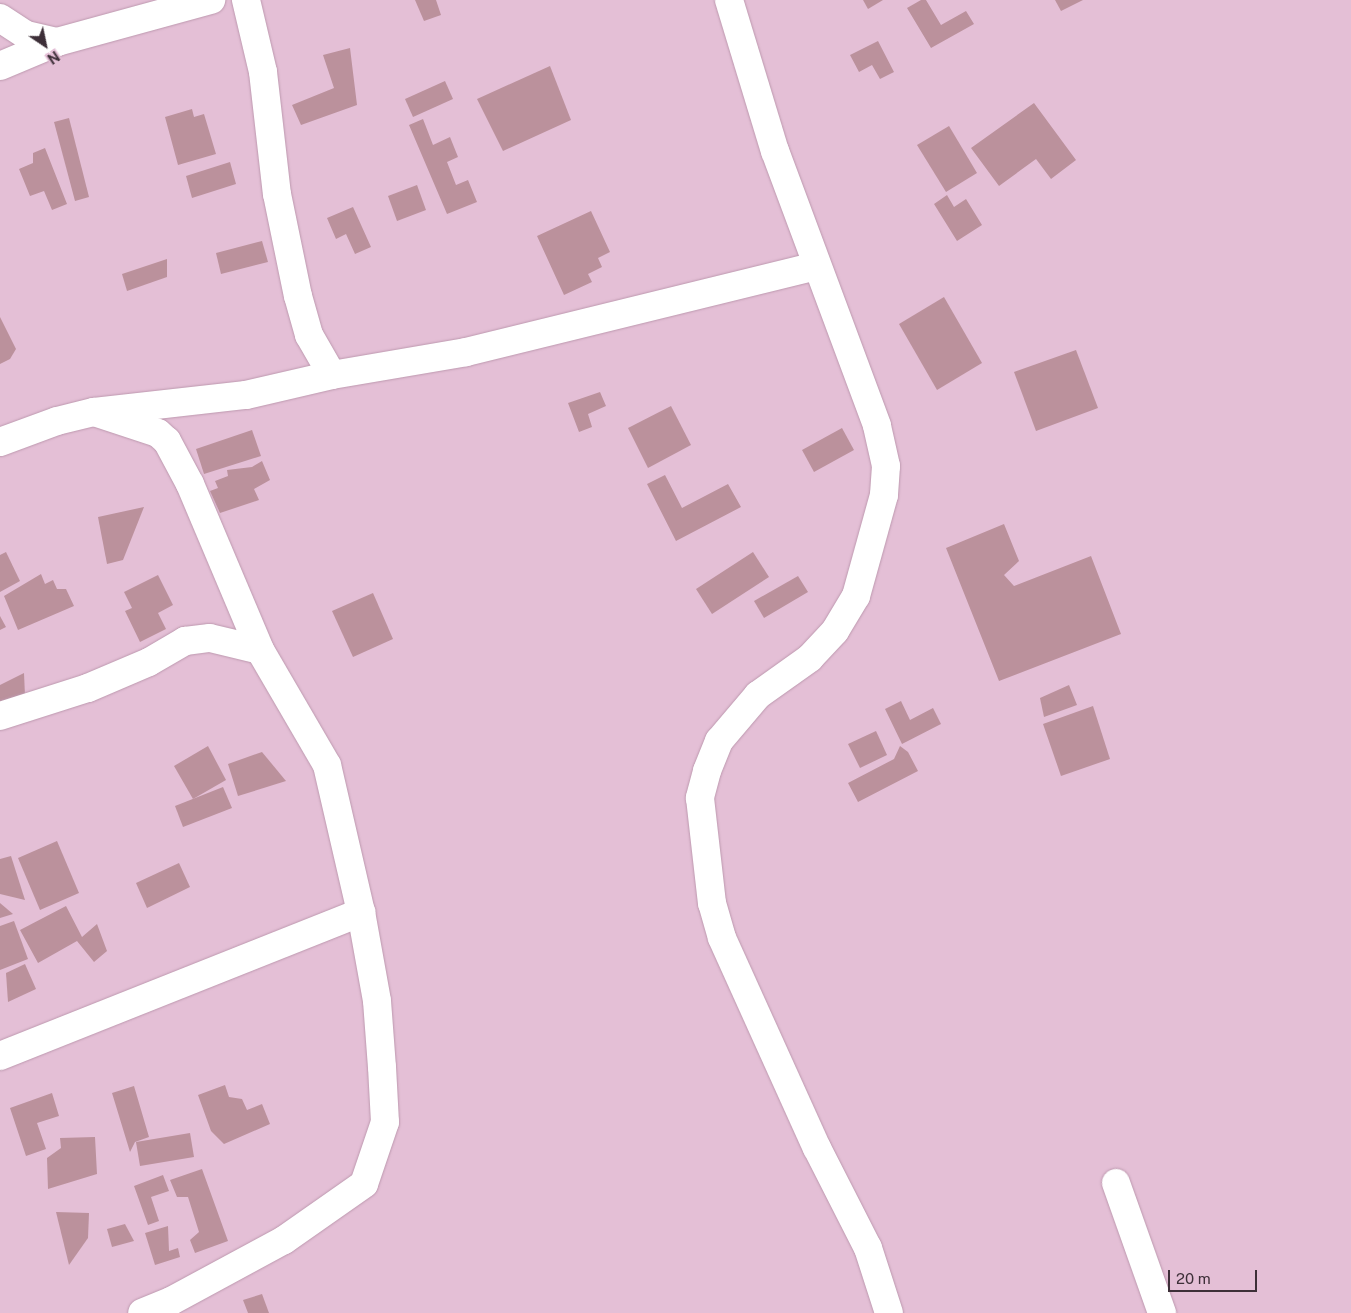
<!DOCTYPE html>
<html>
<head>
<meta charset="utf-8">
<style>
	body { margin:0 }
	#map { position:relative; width:1351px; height:1313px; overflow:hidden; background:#e4bfd6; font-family:"Public Sans",sans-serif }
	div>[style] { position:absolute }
	.building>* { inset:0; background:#bb919c }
	.roads { filter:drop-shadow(0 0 1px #bd99af) drop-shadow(0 0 1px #bd99af) }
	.minor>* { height:28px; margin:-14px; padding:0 14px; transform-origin:14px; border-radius:14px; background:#fff }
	span { translate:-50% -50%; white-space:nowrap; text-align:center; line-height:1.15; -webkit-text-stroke:4px #e4bfd6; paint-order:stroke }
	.north { position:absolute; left:20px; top:20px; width:50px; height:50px; -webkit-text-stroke:4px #e4bfd6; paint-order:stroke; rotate:146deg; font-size:14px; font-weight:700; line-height:20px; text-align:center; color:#3d2f38 }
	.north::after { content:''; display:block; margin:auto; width:18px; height:22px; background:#3d2f38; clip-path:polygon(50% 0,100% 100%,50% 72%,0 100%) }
	.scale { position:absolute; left:1168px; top:1270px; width:89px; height:22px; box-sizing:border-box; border:2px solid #3d2f38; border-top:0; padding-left:6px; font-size:15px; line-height:18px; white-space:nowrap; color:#3d2f38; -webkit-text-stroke:4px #e4bfd6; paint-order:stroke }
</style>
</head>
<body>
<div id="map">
	<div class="building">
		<div style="clip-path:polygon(415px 0,436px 0,441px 15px,424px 21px)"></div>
		<div style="clip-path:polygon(863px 0,883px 0,868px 9px)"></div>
		<div style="clip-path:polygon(921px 0,926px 0,941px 25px,966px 11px,974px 24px,931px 48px,907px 8px)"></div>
		<div style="clip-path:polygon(1055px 0,1083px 0,1061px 11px)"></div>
		<div style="clip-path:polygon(878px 41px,894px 72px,880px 79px,872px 65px,859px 72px,850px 55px)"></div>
		<div style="clip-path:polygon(350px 48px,357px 105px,301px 125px,292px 105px,334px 88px,323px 55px)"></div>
		<div style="clip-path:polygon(550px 66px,571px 120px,503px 151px,477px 99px)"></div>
		<div style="clip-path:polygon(445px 81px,453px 99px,413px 117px,405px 99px)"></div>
		<div style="clip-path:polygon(1034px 103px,1076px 160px,1051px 179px,1036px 159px,999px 186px,971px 148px)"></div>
		<div style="clip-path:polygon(192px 109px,194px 117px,204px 114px,216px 154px,178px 165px,165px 117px)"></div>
		<div style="clip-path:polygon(69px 118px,89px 197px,75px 201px,54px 122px)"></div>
		<div style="clip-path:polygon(423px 119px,433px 145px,450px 137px,458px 157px,447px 162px,456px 185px,468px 180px,477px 202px,447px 214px,409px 125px)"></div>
		<div style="clip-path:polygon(949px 126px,977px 173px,946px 192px,917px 145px)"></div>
		<div style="clip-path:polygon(45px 148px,67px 204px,52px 210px,44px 191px,30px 196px,19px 169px,33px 163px,33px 153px)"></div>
		<div style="clip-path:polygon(230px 162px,236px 184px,192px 198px,186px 176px)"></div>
		<div style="clip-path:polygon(417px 185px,426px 210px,397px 221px,388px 196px)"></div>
		<div style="clip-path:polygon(947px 195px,954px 207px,966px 199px,982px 225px,957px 241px,934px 204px)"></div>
		<div style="clip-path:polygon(353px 207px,371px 247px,355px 254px,346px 234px,336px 239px,327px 218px)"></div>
		<div style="clip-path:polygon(591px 211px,610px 252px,598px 258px,602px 267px,588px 274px,592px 282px,564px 295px,537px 236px)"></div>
		<div style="clip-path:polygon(262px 241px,268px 262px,221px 274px,216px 253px)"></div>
		<div style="clip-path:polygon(167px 259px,167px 277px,127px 291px,122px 274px)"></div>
		<div style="clip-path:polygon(944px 297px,982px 363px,937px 390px,899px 324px)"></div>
		<div style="clip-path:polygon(0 317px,16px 349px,10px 359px,0 364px)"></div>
		<div style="clip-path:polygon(1076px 350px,1098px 408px,1036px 431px,1014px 372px)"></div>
		<div style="clip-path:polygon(600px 392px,606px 406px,588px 414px,592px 427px,579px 432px,568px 403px)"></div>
		<div style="clip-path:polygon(671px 406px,691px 445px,648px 468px,628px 428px)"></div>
		<div style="clip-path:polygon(842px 428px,854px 450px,814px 472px,802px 450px)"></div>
		<div style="clip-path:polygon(252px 430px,261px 456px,204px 474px,196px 449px)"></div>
		<div style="clip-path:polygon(262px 461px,270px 480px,254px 489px,259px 500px,220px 513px,210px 491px,218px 488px,215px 481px,228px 476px,227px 470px,252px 467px)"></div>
		<div style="clip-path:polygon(665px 475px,682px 508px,728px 484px,741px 507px,676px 541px,647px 484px)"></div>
		<div style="clip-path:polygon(144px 507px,123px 560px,107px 564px,98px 517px)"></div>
		<div style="clip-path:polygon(1004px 524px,1019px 561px,1004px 575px,1014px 586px,1091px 556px,1121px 634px,999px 681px,946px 548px)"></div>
		<div style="clip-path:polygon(6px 552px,20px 581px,0 592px,0 555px)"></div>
		<div style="clip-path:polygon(753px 552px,769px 577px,712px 614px,696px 589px)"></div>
		<div style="clip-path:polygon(41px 574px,45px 584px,53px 580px,57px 589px,66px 589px,74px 606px,18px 630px,4px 596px)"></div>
		<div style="clip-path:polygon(158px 575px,173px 605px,158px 613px,166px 629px,140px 642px,125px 611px,132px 608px,124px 592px)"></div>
		<div style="clip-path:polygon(798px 576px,808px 592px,764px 618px,754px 601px)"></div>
		<div style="clip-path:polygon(373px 593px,393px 639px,353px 657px,332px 611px)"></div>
		<div style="clip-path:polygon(0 616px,6px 627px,0 630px)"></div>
		<div style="clip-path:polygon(24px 673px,25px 696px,0 708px,0 685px)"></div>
		<div style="clip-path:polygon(1069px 685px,1077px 705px,1044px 717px,1040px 698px)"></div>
		<div style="clip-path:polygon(901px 701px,910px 720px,933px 708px,941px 724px,902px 744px,885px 709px)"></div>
		<div style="clip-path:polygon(1093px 706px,1110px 759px,1061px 776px,1043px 724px)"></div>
		<div style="clip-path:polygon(876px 731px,887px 755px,860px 768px,848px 744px)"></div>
		<div style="clip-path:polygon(208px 746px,226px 780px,193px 799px,174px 766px)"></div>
		<div style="clip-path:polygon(900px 746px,908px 752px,918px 771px,858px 802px,848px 783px,894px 759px)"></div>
		<div style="clip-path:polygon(262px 752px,286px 781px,238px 796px,228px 764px)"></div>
		<div style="clip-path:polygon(223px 787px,232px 808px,183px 827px,175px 806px)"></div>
		<div style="clip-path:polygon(57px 841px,79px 893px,40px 910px,18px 858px)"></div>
		<div style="clip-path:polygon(11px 856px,25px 900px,0 894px,0 859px)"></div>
		<div style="clip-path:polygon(179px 863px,190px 887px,147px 908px,136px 883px)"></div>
		<div style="clip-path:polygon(0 903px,13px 914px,0 918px)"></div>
		<div style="clip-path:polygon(66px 906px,82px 937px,97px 924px,107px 951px,94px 962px,77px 941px,38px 963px,20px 930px)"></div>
		<div style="clip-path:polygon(14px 921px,28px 959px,0 970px,0 926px)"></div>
		<div style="clip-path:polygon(25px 964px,36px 989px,8px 1002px,6px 973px)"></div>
		<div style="clip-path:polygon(225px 1085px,229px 1097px,242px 1099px,247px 1110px,262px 1104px,270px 1124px,224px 1144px,211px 1131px,198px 1095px)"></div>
		<div style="clip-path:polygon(134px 1086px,149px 1137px,135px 1142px,130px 1152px,112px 1093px)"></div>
		<div style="clip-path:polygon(52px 1093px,59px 1116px,37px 1123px,46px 1149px,26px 1156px,10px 1108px)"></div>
		<div style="clip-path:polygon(190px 1133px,194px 1157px,140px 1166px,136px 1142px)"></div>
		<div style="clip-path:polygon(95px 1137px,97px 1174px,48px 1189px,47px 1158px,61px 1148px,60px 1138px)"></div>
		<div style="clip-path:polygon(202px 1169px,228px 1241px,195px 1253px,190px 1240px,199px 1232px,188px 1197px,177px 1197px,170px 1180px)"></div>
		<div style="clip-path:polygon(163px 1175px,169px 1191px,151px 1197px,159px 1221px,148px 1225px,134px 1186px)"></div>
		<div style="clip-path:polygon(56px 1212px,89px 1213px,88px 1238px,69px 1265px)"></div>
		<div style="clip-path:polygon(125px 1224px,134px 1241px,112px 1247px,107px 1229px)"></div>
		<div style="clip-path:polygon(168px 1226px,169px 1251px,178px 1248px,180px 1257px,155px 1265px,145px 1233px)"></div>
		<div style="clip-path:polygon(262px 1294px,269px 1313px,248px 1313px,243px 1300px)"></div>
	</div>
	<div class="roads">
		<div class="minor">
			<div style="left:246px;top:0;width:74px;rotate:76.7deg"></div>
			<div style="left:263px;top:72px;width:123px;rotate:83.5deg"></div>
			<div style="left:277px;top:194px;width:104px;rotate:78.4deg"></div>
			<div style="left:298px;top:296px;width:41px;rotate:74.2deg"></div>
			<div style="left:309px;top:335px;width:46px;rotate:60.1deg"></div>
			<div style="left:729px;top:0;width:158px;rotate:73.1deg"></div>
			<div style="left:775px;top:151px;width:293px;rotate:69.6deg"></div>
			<div style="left:877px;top:426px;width:41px;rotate:77.3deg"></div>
			<div style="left:886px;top:466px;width:29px;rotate:94deg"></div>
			<div style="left:884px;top:495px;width:105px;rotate:105.5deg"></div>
			<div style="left:856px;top:596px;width:41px;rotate:121deg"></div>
			<div style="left:835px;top:631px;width:37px;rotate:133deg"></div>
			<div style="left:810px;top:658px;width:64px;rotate:144.6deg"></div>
			<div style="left:758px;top:695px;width:60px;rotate:130.3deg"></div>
			<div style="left:719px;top:741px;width:32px;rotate:112deg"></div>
			<div style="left:707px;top:771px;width:28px;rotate:105deg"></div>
			<div style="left:700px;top:798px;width:106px;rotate:83.5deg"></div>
			<div style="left:712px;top:903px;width:36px;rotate:74deg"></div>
			<div style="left:722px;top:938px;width:230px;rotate:65.7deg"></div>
			<div style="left:817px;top:1148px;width:112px;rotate:63deg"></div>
			<div style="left:868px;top:1248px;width:68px;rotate:72.1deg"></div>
			<div style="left:0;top:18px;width:31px;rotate:33deg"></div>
			<div style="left:26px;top:35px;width:32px;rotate:13deg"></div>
			<div style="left:0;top:66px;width:62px;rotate:-22.8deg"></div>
			<div style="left:57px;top:42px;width:160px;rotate:-15.3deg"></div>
			<div style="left:94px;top:412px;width:67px;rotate:18.2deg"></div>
			<div style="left:158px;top:433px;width:12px;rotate:42deg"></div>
			<div style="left:167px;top:441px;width:49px;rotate:61.9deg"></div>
			<div style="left:190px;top:484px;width:180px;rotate:67.1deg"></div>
			<div style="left:260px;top:650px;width:133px;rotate:59.8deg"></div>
			<div style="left:327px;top:765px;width:151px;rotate:77deg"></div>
			<div style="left:361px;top:912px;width:90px;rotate:79.8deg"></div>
			<div style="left:377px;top:1001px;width:66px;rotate:85.7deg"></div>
			<div style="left:382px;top:1067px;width:55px;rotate:86.9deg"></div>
			<div style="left:385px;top:1122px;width:65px;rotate:108.7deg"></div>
			<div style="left:364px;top:1184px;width:98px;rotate:145deg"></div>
			<div style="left:284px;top:1240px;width:128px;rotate:151.6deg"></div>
			<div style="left:171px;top:1301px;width:31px;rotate:158deg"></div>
			<div style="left:0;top:442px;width:61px;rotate:-20.2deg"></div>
			<div style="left:57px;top:421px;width:38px;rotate:-14deg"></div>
			<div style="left:94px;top:412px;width:153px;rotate:-6.4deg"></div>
			<div style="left:246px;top:395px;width:88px;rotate:-13.1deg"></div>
			<div style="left:332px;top:375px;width:136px;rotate:-9.7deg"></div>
			<div style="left:466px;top:352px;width:361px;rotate:-13.8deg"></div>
			<div style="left:0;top:716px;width:92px;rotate:-17.7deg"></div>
			<div style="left:88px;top:688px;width:66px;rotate:-23.1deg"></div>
			<div style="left:149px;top:662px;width:42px;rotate:-30.3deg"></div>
			<div style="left:185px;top:641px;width:25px;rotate:-7deg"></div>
			<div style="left:210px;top:638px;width:51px;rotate:13.5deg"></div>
			<div style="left:0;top:1056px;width:389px;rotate:-21.7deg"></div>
			<div style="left:1116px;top:1183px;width:138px;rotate:70.5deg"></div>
		</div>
	</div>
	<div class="north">N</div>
	<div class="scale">20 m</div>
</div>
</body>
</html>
